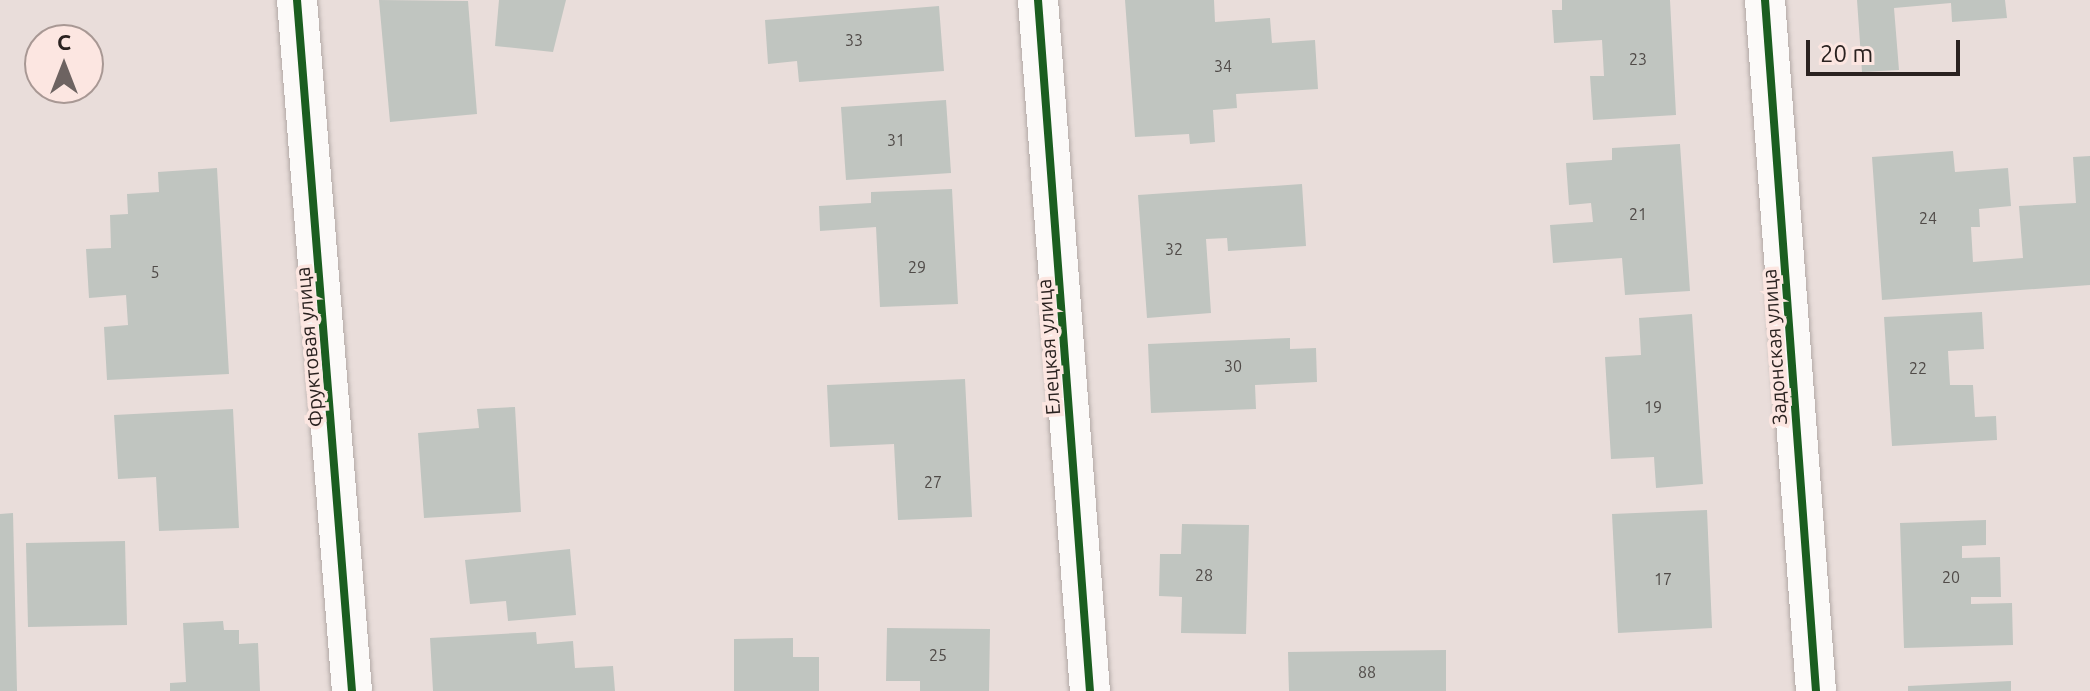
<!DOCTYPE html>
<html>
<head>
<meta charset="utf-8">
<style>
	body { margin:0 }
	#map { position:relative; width:2090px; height:691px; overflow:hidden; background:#e9ddda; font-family:Ubuntu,sans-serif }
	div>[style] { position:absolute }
	.building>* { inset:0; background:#c0c5c0 }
	.roads { filter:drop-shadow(0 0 2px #b2a9a6) drop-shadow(0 0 2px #b2a9a6) }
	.street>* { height:40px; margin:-20px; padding:0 20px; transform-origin:20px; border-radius:20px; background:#fcfaf9 }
	.cycleway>* { height:8px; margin:-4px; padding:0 4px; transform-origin:4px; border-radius:4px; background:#1b5e20 }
	span { translate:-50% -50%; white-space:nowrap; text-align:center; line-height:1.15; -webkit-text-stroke:7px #fce6e1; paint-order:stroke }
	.number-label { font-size:16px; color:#504b48 }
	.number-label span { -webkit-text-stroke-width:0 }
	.street-label { font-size:20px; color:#2a2220 }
	.north { position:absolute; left:24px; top:24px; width:80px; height:80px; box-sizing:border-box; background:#fce6e1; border:2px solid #a89894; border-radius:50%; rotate:0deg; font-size:22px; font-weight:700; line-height:32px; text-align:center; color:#2a2220 }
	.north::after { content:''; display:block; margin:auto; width:28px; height:36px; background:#6d6361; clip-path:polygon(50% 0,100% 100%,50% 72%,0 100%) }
	.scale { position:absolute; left:1806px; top:40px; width:154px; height:36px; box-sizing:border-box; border:4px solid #2a2220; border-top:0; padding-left:10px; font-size:24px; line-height:28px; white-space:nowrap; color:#2a2220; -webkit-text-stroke:6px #fce6e1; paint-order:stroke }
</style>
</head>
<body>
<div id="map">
	<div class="building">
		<div style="clip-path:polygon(379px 0,468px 1px,477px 114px,390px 122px)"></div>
		<div style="clip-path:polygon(499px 0,566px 0,553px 52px,495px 46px)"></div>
		<div style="clip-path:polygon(1125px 0,1214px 0,1215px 22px,1270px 18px,1272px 43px,1315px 40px,1318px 89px,1236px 94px,1237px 108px,1213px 110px,1215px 142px,1190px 144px,1189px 134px,1135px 137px)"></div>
		<div style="clip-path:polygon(1562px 0,1670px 0,1676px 115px,1593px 120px,1590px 76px,1604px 76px,1602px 40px,1554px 43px,1552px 10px,1562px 10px)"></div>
		<div style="clip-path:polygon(1857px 0,2005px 0,2007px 18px,1952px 22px,1951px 3px,1894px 8px,1899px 70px,1862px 72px)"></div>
		<div style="clip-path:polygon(939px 6px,944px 71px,799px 82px,797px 61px,768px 64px,765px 20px)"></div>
		<div style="clip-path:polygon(946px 100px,951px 173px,846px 180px,841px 107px)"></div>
		<div style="clip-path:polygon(1680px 144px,1690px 291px,1625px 295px,1622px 258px,1553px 263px,1550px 225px,1593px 222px,1591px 203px,1569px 205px,1566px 163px,1612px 160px,1612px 148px)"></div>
		<div style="clip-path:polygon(1953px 151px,1955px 172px,2008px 168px,2011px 206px,1979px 209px,1980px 227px,1971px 227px,1973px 262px,2023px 258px,2019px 206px,2076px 203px,2073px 157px,2090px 156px,2090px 285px,1882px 300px,1872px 157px)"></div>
		<div style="clip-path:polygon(217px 168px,229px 374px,107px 380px,104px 327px,128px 325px,126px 295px,89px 298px,86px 249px,111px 248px,110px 215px,128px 214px,127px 194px,159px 192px,158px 172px)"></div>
		<div style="clip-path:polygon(1302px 184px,1306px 246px,1228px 251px,1227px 238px,1206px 239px,1211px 313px,1147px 318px,1138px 195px)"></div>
		<div style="clip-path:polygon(952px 189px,958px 304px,880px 307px,876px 227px,820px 231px,819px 206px,871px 203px,871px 192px)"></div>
		<div style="clip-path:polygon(1982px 312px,1984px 349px,1948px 351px,1950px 385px,1973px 385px,1975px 417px,1996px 416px,1997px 440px,1892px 446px,1884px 317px)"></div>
		<div style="clip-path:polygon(1692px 314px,1703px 484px,1656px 488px,1654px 457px,1611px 459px,1605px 357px,1641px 355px,1639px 318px)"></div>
		<div style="clip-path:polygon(1290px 338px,1290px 349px,1316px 348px,1317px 382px,1255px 385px,1256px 409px,1151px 413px,1148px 344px)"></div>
		<div style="clip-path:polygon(965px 379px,972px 517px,898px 520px,894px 444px,830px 447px,827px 385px)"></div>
		<div style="clip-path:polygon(515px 407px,521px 512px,424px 518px,418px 433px,479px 428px,477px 409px)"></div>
		<div style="clip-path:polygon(233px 409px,239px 528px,159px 531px,156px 477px,118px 479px,114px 415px)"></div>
		<div style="clip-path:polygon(1707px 510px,1712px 628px,1618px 633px,1612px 514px)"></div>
		<div style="clip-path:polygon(13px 513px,17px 691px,0 691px,0 514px)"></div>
		<div style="clip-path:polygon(1986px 520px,1986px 545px,1962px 546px,1962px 558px,2000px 557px,2001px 597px,1971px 597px,1971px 604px,2012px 603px,2013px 645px,1904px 648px,1900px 523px)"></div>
		<div style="clip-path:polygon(1182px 524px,1249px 525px,1246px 634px,1181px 633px,1182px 597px,1159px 596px,1160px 554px,1181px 554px)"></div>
		<div style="clip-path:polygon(125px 541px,127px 625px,28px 627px,26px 543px)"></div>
		<div style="clip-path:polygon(570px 549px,576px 615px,508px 621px,506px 601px,470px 604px,465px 560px)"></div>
		<div style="clip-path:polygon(223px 621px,224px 630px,239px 630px,239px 644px,258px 643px,260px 691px,170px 691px,170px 683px,186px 682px,183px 623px)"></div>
		<div style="clip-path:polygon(887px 628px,990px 629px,989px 691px,920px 691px,920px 681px,886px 681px)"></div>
		<div style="clip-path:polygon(536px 632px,537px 644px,573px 641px,575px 668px,613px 666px,615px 691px,433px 691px,430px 638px)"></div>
		<div style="clip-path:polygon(793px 638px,793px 657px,819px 657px,819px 691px,734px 691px,734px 639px)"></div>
		<div style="clip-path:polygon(1446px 650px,1446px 691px,1289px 691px,1288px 652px)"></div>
		<div style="clip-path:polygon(2011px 681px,2011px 691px,1908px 691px,1908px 686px)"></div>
	</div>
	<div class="roads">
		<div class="street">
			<div style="left:297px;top:0;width:693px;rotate:85.45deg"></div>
			<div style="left:1038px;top:0;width:693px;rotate:85.7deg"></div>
			<div style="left:1765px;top:0;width:693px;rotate:85.78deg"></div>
		</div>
	</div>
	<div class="cycleway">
		<div style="left:297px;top:0;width:693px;rotate:85.45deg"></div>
		<div style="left:1038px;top:0;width:693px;rotate:85.7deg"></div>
		<div style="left:1765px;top:0;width:693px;rotate:85.78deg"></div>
	</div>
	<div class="number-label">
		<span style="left:854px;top:40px">33</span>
		<span style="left:1638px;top:59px">23</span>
		<span style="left:1223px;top:66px">34</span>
		<span style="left:896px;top:140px">31</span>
		<span style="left:1638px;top:214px">21</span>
		<span style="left:1928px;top:218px">24</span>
		<span style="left:1174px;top:249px">32</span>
		<span style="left:917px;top:267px">29</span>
		<span style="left:155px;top:272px">5</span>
		<span style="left:1233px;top:366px">30</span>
		<span style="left:1918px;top:368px">22</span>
		<span style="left:1653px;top:407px">19</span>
		<span style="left:933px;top:482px">27</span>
		<span style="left:1204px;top:575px">28</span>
		<span style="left:1951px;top:577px">20</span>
		<span style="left:1663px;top:579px">17</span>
		<span style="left:938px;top:655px">25</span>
		<span style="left:1367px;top:672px">88</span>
	</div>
	<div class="street-label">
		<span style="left:309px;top:347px;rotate:-95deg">Фруктовая улица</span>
		<span style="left:1048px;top:347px;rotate:-94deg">Елецкая улица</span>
		<span style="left:1774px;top:347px;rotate:-94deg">Задонская улица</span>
	</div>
	<div class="north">С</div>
	<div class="scale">20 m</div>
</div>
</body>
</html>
